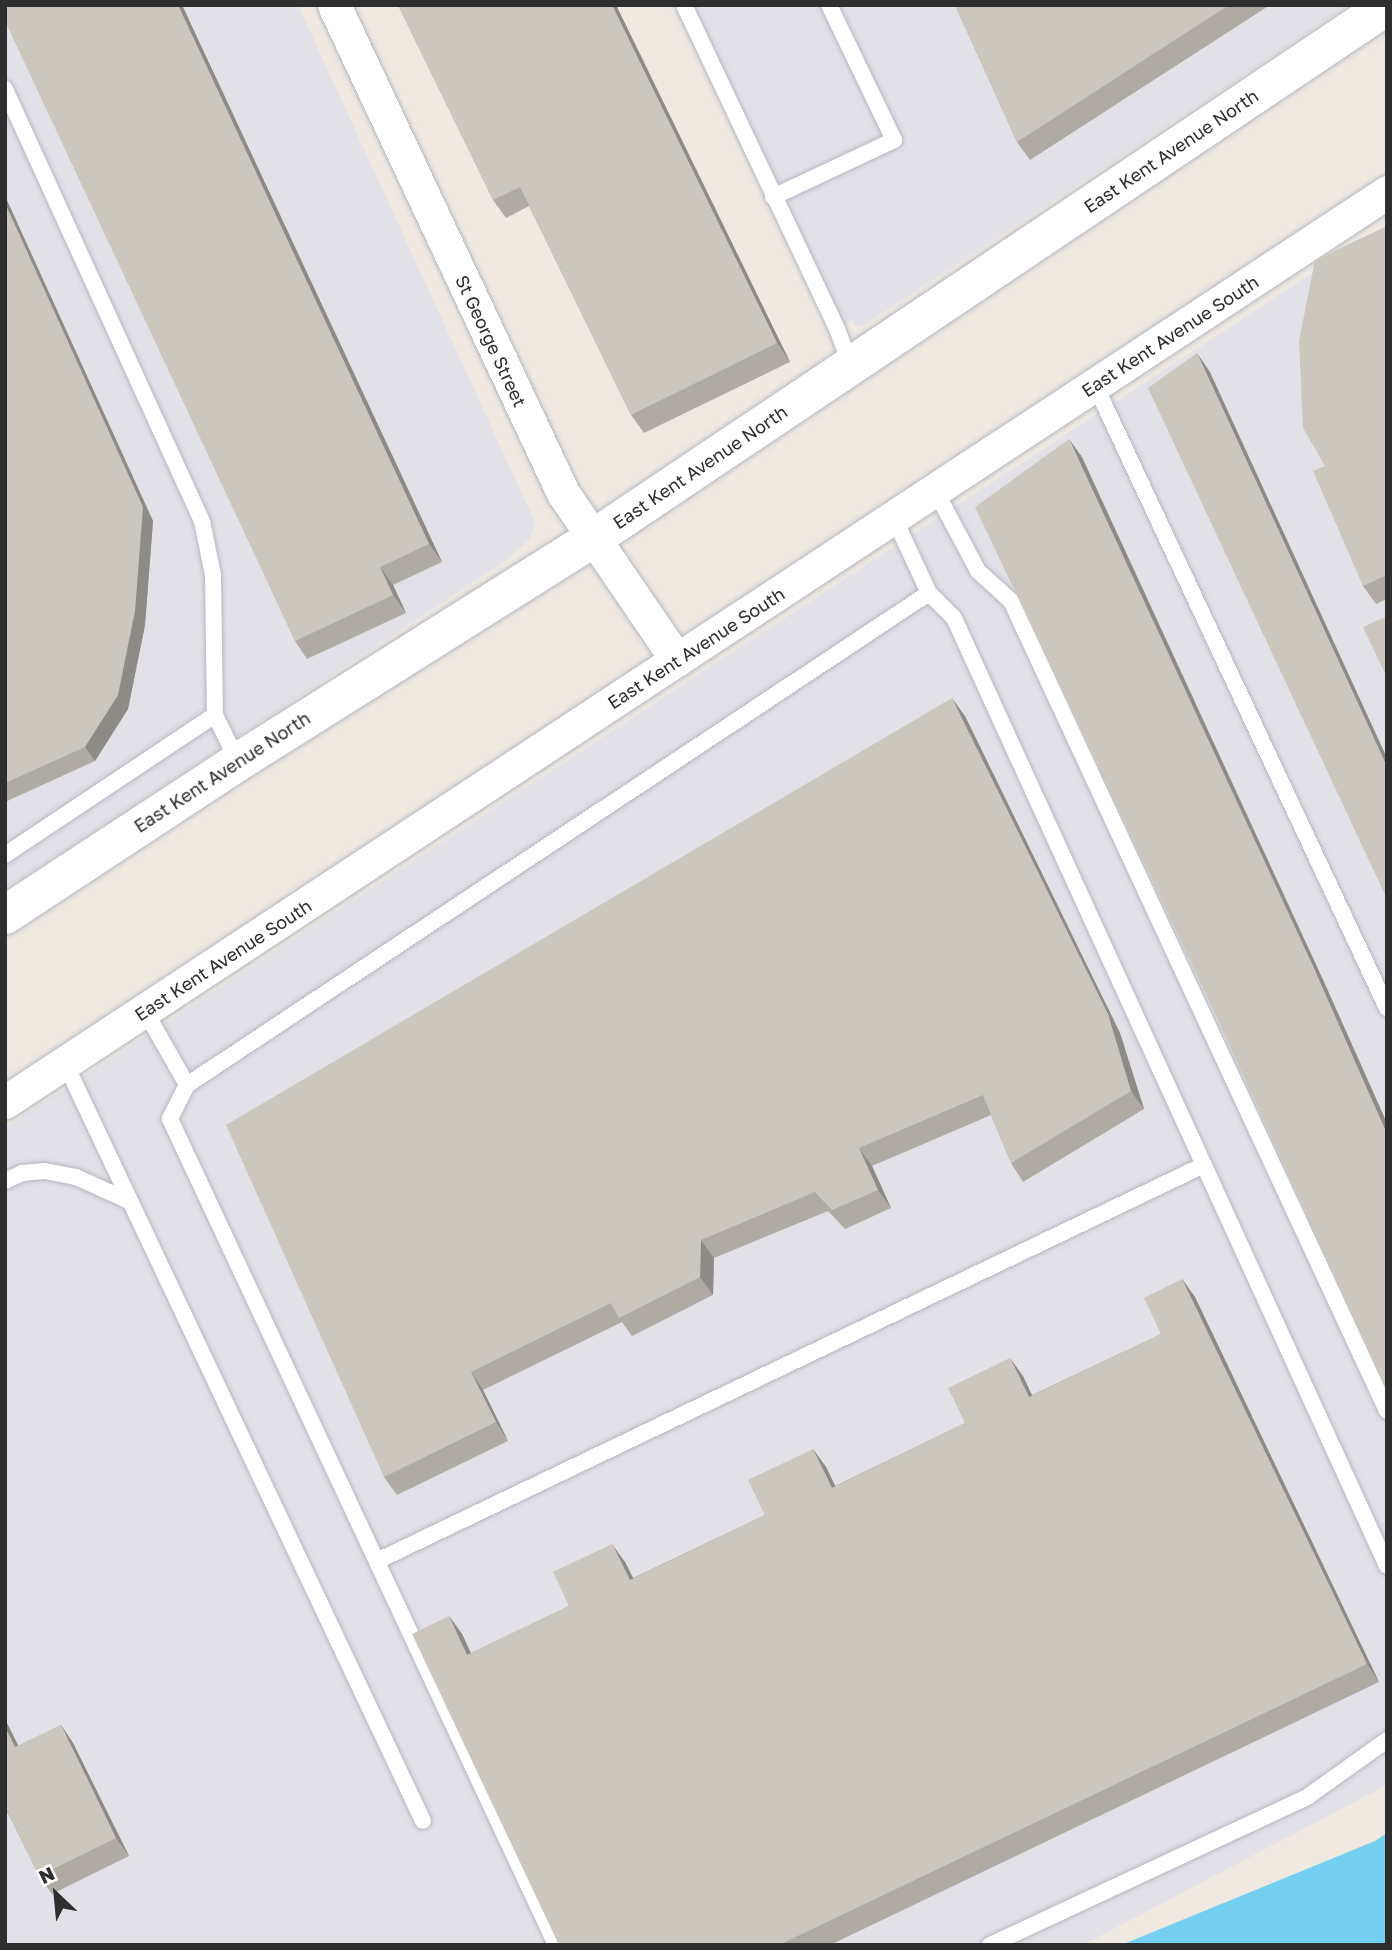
<!DOCTYPE html>
<html>
<head>
<meta charset="utf-8">
<style>
	body { margin:0 }
	#map { position:relative; width:1392px; height:1950px; overflow:hidden; background:#efe9e1; font-family:"Golos Text",sans-serif }
	div>[style] { position:absolute }
	.industrial>* { inset:0; background:#e3e1e8 }
	.water>* { inset:0; background:#75cff0 }
	.roads { filter:drop-shadow(0 0 2px #b4b7c1) drop-shadow(0 0 2px #b4b7c1) }
	.lane>* { height:16px; margin:-8px; padding:0 8px; transform-origin:8px; border-radius:8px; background:#fff }
	.street>* { height:33px; margin:-16.5px; padding:0 16.5px; transform-origin:16.5px; border-radius:16.5px; background:#fff }
	.secondary>* { height:38px; margin:-19px; padding:0 19px; transform-origin:19px; border-radius:19px; background:#fff }
	.wall>* { inset:0; background:#afaba4 }
	.shaded-wall>* { inset:0; background:#8e8b86 }
	.building>* { inset:0; background:#cbc7bf }
	span { translate:-50% -50%; white-space:nowrap; text-align:center; line-height:1.15; -webkit-text-stroke:7px #fff; paint-order:stroke }
	.street-label { font-size:18px; color:#2e2e2e }
	.frame { position:absolute; inset:0; border:7px solid #2e2e2e; pointer-events:none }
	.north { position:absolute; left:21px; top:1859px; width:70px; height:70px; -webkit-text-stroke:5px #fff; paint-order:stroke; rotate:334deg; font-size:19px; font-weight:700; line-height:28px; text-align:center; color:#2e2e2e }
	.north::after { content:''; display:block; margin:auto; width:24px; height:32px; background:#2e2e2e; clip-path:polygon(50% 0,100% 100%,50% 72%,0 100%) }
</style>
</head>
<body>
<div id="map">
	<div class="industrial">
		<div style="clip-path:polygon(5px 5px,298px 5px,535px 522px,530px 539px,501px 564px,5px 890px)"></div>
		<div style="clip-path:polygon(684px 5px,1350px 5px,863px 326px,856px 326px,851px 320px,837px 329px)"></div>
		<div style="clip-path:polygon(1387px 224px,1387px 1785px,1083px 1945px,5px 1945px,5px 1128px)"></div>
	</div>
	<div class="water">
		<div style="clip-path:polygon(1387px 1833px,1387px 1945px,1121px 1945px,1375px 1841px)"></div>
	</div>
	<div class="roads">
		<div class="lane">
			<div style="left:684px;top:5px;width:358px;rotate:64.7deg"></div>
			<div style="left:837px;top:329px;width:40px;rotate:69deg"></div>
			<div style="left:5px;top:89px;width:475px;rotate:65.5deg"></div>
			<div style="left:202px;top:521px;width:55px;rotate:78.5deg"></div>
			<div style="left:213px;top:575px;width:140px;rotate:89.2deg"></div>
			<div style="left:215px;top:715px;width:52px;rotate:63.9deg"></div>
			<div style="left:773px;top:197px;width:134px;rotate:-25.2deg"></div>
			<div style="left:894px;top:140px;width:150px;rotate:-115.7deg"></div>
			<div style="left:1095px;top:385px;width:688px;rotate:64.89deg"></div>
			<div style="left:935px;top:490px;width:92px;rotate:62deg"></div>
			<div style="left:978px;top:571px;width:45px;rotate:42.3deg"></div>
			<div style="left:1011px;top:601px;width:893px;rotate:65.1deg"></div>
			<div style="left:894px;top:518px;width:83px;rotate:65deg"></div>
			<div style="left:929px;top:593px;width:35px;rotate:45deg"></div>
			<div style="left:954px;top:618px;width:1042px;rotate:65.45deg"></div>
			<div style="left:5px;top:855px;width:252px;rotate:-33.7deg"></div>
			<div style="left:145px;top:1011px;width:85px;rotate:60.4deg"></div>
			<div style="left:187px;top:1085px;width:38px;rotate:117deg"></div>
			<div style="left:170px;top:1119px;width:912px;rotate:64.95deg"></div>
			<div style="left:65px;top:1063px;width:838px;rotate:64.72deg"></div>
			<div style="left:187px;top:1085px;width:890px;rotate:-33.55deg"></div>
			<div style="left:5px;top:1181px;width:19px;rotate:-25deg"></div>
			<div style="left:22px;top:1173px;width:23px;rotate:-5deg"></div>
			<div style="left:45px;top:1171px;width:32px;rotate:11deg"></div>
			<div style="left:76px;top:1177px;width:60px;rotate:24.4deg"></div>
			<div style="left:377px;top:1561px;width:917px;rotate:-25.59deg"></div>
			<div style="left:990px;top:1945px;width:350px;rotate:-25deg"></div>
			<div style="left:1307px;top:1797px;width:98px;rotate:-35.5deg"></div>
		</div>
		<div class="street">
			<div style="left:334px;top:5px;width:539px;rotate:64.86deg"></div>
			<div style="left:563px;top:493px;width:202px;rotate:55.7deg"></div>
			<div style="left:5px;top:1102px;width:1655px;rotate:-33.36deg"></div>
		</div>
		<div class="secondary">
			<div style="left:5px;top:915px;width:279px;rotate:-33.3deg"></div>
			<div style="left:238px;top:762px;width:421px;rotate:-32.2deg"></div>
			<div style="left:594px;top:538px;width:955px;rotate:-33.86deg"></div>
		</div>
	</div>
	<div class="wall">
		<div style="clip-path:polygon(5px 5px,182px 5px,442px 562px,393px 585px,406px 613px,307px 659px,295px 641px)"></div>
		<div style="clip-path:polygon(398px 5px,616px 5px,790px 362px,644px 433px,631px 415px,529px 206px,506px 218px,493px 200px)"></div>
		<div style="clip-path:polygon(955px 5px,1270px 5px,1030px 160px,1017px 142px)"></div>
		<div style="clip-path:polygon(5px 196px,153px 521px,145px 625px,128px 709px,95px 761px,5px 802px)"></div>
		<div style="clip-path:polygon(1387px 226px,1387px 599px,1376px 604px,1363px 586px,1325px 466px)"></div>
		<div style="clip-path:polygon(965px 716px,1120px 1033px,1144px 1109px,1023px 1182px,1011px 1163px,991px 1115px,872px 1166px,891px 1208px,845px 1229px,828px 1211px,714px 1258px,713px 1295px,632px 1336px,622px 1322px,483px 1390px,508px 1441px,397px 1495px,384px 1477px)"></div>
		<div style="clip-path:polygon(1182px 1279px,1195px 1297px,1379px 1682px,830px 1945px,559px 1945px,449px 1616px,462px 1634px,471px 1653px,569px 1606px,625px 1562px,633px 1578px,765px 1515px,813px 1449px,826px 1467px,835px 1486px,965px 1423px,1023px 1376px,1032px 1395px,1161px 1334px)"></div>
		<div style="clip-path:polygon(5px 1719px,18px 1746px,61px 1725px,73px 1743px,129px 1856px,52px 1894px,39px 1876px,8px 1813px,5px 1814px)"></div>
	</div>
	<div class="shaded-wall">
		<div style="clip-path:polygon(178px 5px,182px 5px,442px 562px,429px 544px)"></div>
		<div style="clip-path:polygon(612px 5px,616px 5px,790px 362px,777px 343px)"></div>
		<div style="clip-path:polygon(5px 196px,153px 521px,145px 625px,128px 709px,95px 761px,85px 747px,5px 203px)"></div>
		<div style="clip-path:polygon(1197px 353px,1210px 372px,1387px 758px,1387px 767px)"></div>
		<div style="clip-path:polygon(1069px 439px,1082px 457px,1325px 984px,1387px 1123px,1387px 1134px)"></div>
		<div style="clip-path:polygon(380px 567px,393px 585px,406px 613px,393px 595px)"></div>
		<div style="clip-path:polygon(952px 698px,965px 716px,1120px 1033px,1144px 1109px,1131px 1091px)"></div>
		<div style="clip-path:polygon(859px 1148px,872px 1166px,891px 1208px,878px 1190px)"></div>
		<div style="clip-path:polygon(701px 1240px,714px 1258px,713px 1295px,700px 1277px)"></div>
		<div style="clip-path:polygon(1182px 1279px,1195px 1297px,1379px 1682px,1367px 1664px)"></div>
		<div style="clip-path:polygon(1010px 1358px,1023px 1376px,1041px 1415px,1029px 1397px)"></div>
		<div style="clip-path:polygon(471px 1372px,483px 1390px,508px 1441px,496px 1422px)"></div>
		<div style="clip-path:polygon(813px 1449px,826px 1467px,845px 1506px,832px 1488px)"></div>
		<div style="clip-path:polygon(612px 1544px,625px 1562px,643px 1598px,630px 1580px)"></div>
		<div style="clip-path:polygon(449px 1616px,462px 1634px,480px 1673px,467px 1655px)"></div>
		<div style="clip-path:polygon(5px 1719px,28px 1765px,15px 1747px,5px 1727px)"></div>
		<div style="clip-path:polygon(61px 1725px,73px 1743px,129px 1856px,116px 1838px)"></div>
	</div>
	<div class="building">
		<div style="clip-path:polygon(5px 5px,178px 5px,429px 544px,380px 567px,393px 595px,295px 641px,5px 21px)"></div>
		<div style="clip-path:polygon(398px 5px,612px 5px,777px 343px,631px 415px,520px 187px,493px 200px)"></div>
		<div style="clip-path:polygon(955px 5px,1229px 5px,1017px 142px)"></div>
		<div style="clip-path:polygon(5px 203px,143px 507px,135px 611px,118px 695px,85px 747px,5px 783px)"></div>
		<div style="clip-path:polygon(1387px 226px,1387px 575px,1363px 586px,1313px 471px,1325px 466px,1303px 428px,1299px 341px,1315px 260px)"></div>
		<div style="clip-path:polygon(1197px 353px,1387px 767px,1387px 899px,1148px 388px)"></div>
		<div style="clip-path:polygon(1069px 439px,1313px 966px,1387px 1134px,1387px 1392px,1212px 1007px,975px 507px)"></div>
		<div style="clip-path:polygon(1387px 616px,1387px 678px,1363px 627px)"></div>
		<div style="clip-path:polygon(952px 698px,1108px 1014px,1131px 1091px,1011px 1163px,983px 1095px,859px 1148px,878px 1190px,832px 1210px,815px 1192px,701px 1240px,700px 1277px,619px 1318px,611px 1303px,471px 1372px,496px 1422px,384px 1477px,226px 1125px)"></div>
		<div style="clip-path:polygon(1182px 1279px,1367px 1664px,779px 1945px,559px 1945px,412px 1634px,449px 1616px,467px 1655px,569px 1606px,553px 1572px,612px 1544px,630px 1580px,765px 1515px,748px 1480px,813px 1449px,832px 1488px,965px 1423px,948px 1388px,1010px 1358px,1029px 1397px,1161px 1334px,1144px 1298px)"></div>
		<div style="clip-path:polygon(61px 1725px,116px 1838px,39px 1876px,5px 1806px,5px 1727px,15px 1747px)"></div>
	</div>
	<div class="street-label">
		<span style="left:1171px;top:151px;rotate:-34deg">East Kent Avenue North</span>
		<span style="left:1170px;top:336px;rotate:-33deg">East Kent Avenue South</span>
		<span style="left:491px;top:341px;rotate:65deg">St George Street</span>
		<span style="left:700px;top:467px;rotate:-34deg">East Kent Avenue North</span>
		<span style="left:696px;top:648px;rotate:-33deg">East Kent Avenue South</span>
		<span style="left:222px;top:772px;rotate:-33deg">East Kent Avenue North</span>
		<span style="left:223px;top:960px;rotate:-33deg">East Kent Avenue South</span>
	</div>
	<div class="frame"></div>
	<div class="north">N</div>
</div>
</body>
</html>
